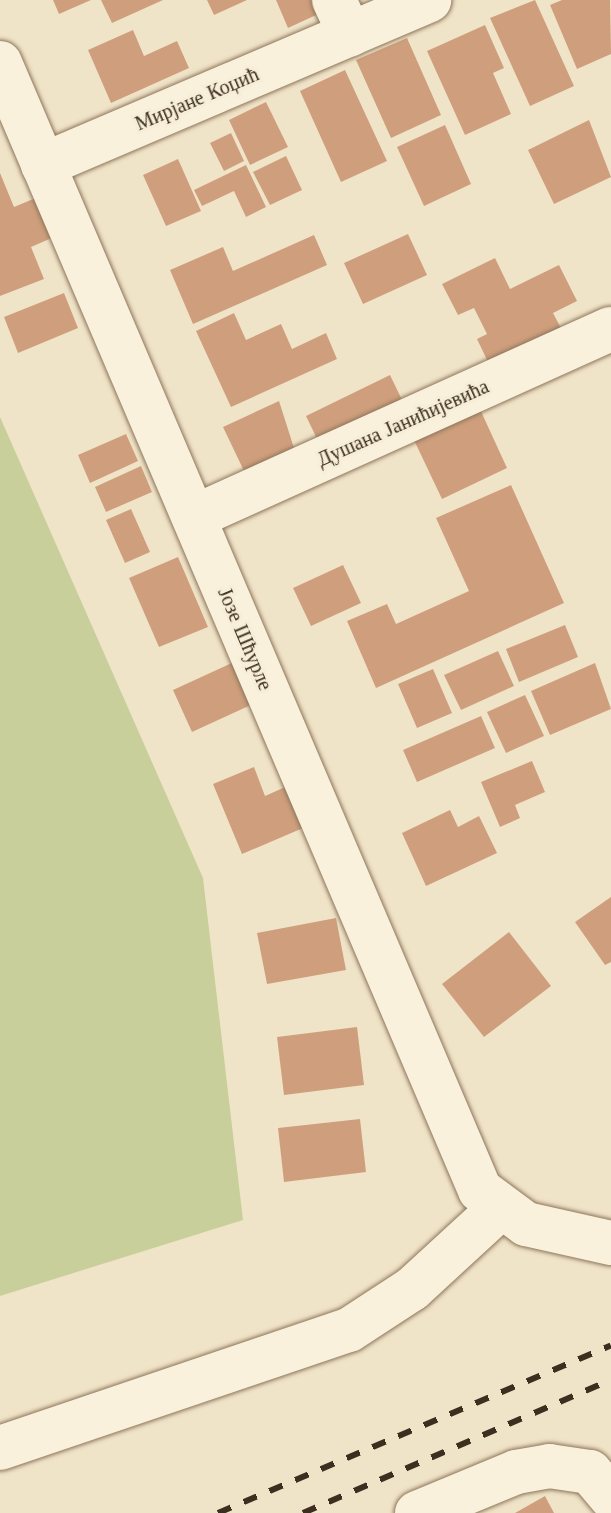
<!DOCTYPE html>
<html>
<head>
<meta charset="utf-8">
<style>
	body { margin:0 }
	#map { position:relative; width:611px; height:1513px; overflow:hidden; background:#f0e4c8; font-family:"Libre Baskerville",serif }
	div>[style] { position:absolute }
	.green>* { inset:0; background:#c9cf9b }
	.building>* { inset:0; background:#cf9f7d }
	.roads { filter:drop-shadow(0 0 2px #8d765c) drop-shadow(0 0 2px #8d765c) }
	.minor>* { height:44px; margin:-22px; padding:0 22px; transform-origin:22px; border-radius:22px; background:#faf1dc }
	.rail>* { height:6px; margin-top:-3px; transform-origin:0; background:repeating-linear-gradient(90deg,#3d2e20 0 14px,transparent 0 28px) }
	span { translate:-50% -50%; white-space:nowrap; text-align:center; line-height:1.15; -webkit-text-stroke:6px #f7eed8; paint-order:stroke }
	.street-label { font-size:20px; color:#3d2e20 }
</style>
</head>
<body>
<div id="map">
	<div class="green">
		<div style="clip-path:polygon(0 417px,203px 878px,243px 1220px,0 1296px)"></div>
	</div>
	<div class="building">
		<div style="clip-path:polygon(53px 0,91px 0,59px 14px)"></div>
		<div style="clip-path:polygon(101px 0,163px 0,112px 23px)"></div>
		<div style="clip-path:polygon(207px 0,247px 0,214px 15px)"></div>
		<div style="clip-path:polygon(276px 0,323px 0,327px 10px,288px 28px)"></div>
		<div style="clip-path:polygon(535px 0,574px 86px,530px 106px,490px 18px)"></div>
		<div style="clip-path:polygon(562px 0,610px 0,611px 54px,577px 69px,550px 5px)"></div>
		<div style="clip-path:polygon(485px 25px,504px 68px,493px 73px,511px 114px,465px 135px,427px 51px)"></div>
		<div style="clip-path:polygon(133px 30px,144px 56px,177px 41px,189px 68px,111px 103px,88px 50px)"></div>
		<div style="clip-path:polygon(407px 38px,441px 115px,391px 138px,356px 60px)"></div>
		<div style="clip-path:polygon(345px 70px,387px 161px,341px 182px,300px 91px)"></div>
		<div style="clip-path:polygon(266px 102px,288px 147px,250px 165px,229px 120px)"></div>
		<div style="clip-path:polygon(589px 120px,611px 177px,554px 204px,528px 150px)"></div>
		<div style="clip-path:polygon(445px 125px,471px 184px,424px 206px,397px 147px)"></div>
		<div style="clip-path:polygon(231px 133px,244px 161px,224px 171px,210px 143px)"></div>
		<div style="clip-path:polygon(286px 156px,302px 190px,270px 205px,253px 172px)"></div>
		<div style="clip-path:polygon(178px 159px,201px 211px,166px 226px,143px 175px)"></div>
		<div style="clip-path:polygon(246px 165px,266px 207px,246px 217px,234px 191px,202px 206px,194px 190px)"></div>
		<div style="clip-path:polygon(0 173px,14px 207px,38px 197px,54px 237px,31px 247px,44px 279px,0 296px)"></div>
		<div style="clip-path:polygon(408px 234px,427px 275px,363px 304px,344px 263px)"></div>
		<div style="clip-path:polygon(314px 235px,327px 265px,193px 324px,170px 270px,223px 247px,233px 271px)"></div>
		<div style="clip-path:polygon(495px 258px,510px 289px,559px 265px,577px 301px,553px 313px,563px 332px,488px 362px,477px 339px,487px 334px,474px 308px,458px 315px,442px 284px)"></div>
		<div style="clip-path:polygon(64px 293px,78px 328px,18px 353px,4px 317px)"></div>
		<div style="clip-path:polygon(234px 313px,246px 340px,281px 324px,292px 349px,326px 333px,337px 359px,231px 407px,196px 331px)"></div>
		<div style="clip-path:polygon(390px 375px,403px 402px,319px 443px,306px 416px)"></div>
		<div style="clip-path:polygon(279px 401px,294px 448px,244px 471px,223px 427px)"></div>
		<div style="clip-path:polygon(479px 407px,507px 468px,442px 499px,413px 438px)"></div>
		<div style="clip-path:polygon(126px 434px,138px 461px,90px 483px,78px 455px)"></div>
		<div style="clip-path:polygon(141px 466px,152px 492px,106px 512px,95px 487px)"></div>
		<div style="clip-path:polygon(511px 485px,564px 603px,376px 688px,347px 621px,387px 604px,396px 624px,469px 591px,436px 518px)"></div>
		<div style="clip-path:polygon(131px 509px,150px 552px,125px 563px,106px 520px)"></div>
		<div style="clip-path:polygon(178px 557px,208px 627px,159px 647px,129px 578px)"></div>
		<div style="clip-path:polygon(343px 565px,361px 603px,311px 626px,293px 588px)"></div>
		<div style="clip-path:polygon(565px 625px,578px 657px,519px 682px,506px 649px)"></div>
		<div style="clip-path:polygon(498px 651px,514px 686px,461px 710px,444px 675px)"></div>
		<div style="clip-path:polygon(234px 662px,253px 704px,192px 732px,173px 690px)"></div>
		<div style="clip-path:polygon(595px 663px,611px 709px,550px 735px,531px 691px)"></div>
		<div style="clip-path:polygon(433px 669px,452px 713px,417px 728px,398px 684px)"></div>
		<div style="clip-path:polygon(525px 695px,544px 736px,506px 753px,487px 712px)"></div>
		<div style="clip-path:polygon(481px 716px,495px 748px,417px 782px,403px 750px)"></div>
		<div style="clip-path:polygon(532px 761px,545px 792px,515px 805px,520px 818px,500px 827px,481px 782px)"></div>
		<div style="clip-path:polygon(254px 767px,265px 796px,292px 784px,310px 825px,242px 854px,213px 784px)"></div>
		<div style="clip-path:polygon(450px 810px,458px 827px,479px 816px,497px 853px,426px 886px,402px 833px)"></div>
		<div style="clip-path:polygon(611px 897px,611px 962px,605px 965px,575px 922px)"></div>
		<div style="clip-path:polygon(336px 918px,346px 970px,267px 984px,257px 933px)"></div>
		<div style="clip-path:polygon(509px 932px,551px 986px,484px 1037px,442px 984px)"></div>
		<div style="clip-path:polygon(357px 1027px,364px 1085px,284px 1095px,277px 1037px)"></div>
		<div style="clip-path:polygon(360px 1119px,366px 1172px,284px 1182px,278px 1128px)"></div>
		<div style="clip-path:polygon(545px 1496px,554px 1513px,515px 1513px)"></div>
	</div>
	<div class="roads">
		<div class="minor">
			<div style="left:334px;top:0;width:38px;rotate:65deg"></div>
			<div style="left:0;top:63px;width:1225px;rotate:66.93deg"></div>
			<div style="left:480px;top:1190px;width:57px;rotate:36.5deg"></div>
			<div style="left:526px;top:1224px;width:87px;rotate:12.6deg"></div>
			<div style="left:43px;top:165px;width:420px;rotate:-23.1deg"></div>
			<div style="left:194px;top:517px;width:457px;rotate:-24.3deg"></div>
			<div style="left:0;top:1448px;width:368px;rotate:-18.7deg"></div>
			<div style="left:349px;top:1330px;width:75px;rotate:-33.1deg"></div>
			<div style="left:412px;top:1289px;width:118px;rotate:-42.6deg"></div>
			<div style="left:417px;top:1513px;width:107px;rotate:-22.5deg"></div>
			<div style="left:516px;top:1472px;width:34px;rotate:-10deg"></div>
			<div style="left:549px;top:1466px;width:41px;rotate:8.3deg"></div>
			<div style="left:590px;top:1472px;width:33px;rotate:50deg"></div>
		</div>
	</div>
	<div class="rail">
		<div style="left:218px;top:1513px;width:427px;rotate:-23.1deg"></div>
		<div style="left:303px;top:1513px;width:335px;rotate:-23.4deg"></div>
	</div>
	<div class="street-label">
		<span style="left:197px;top:99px;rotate:-23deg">Мирјане Коџић</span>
		<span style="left:403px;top:423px;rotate:-24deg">Душана Јанићијевића</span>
		<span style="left:245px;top:639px;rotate:67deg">Јозе Шћурле</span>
	</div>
</div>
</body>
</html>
